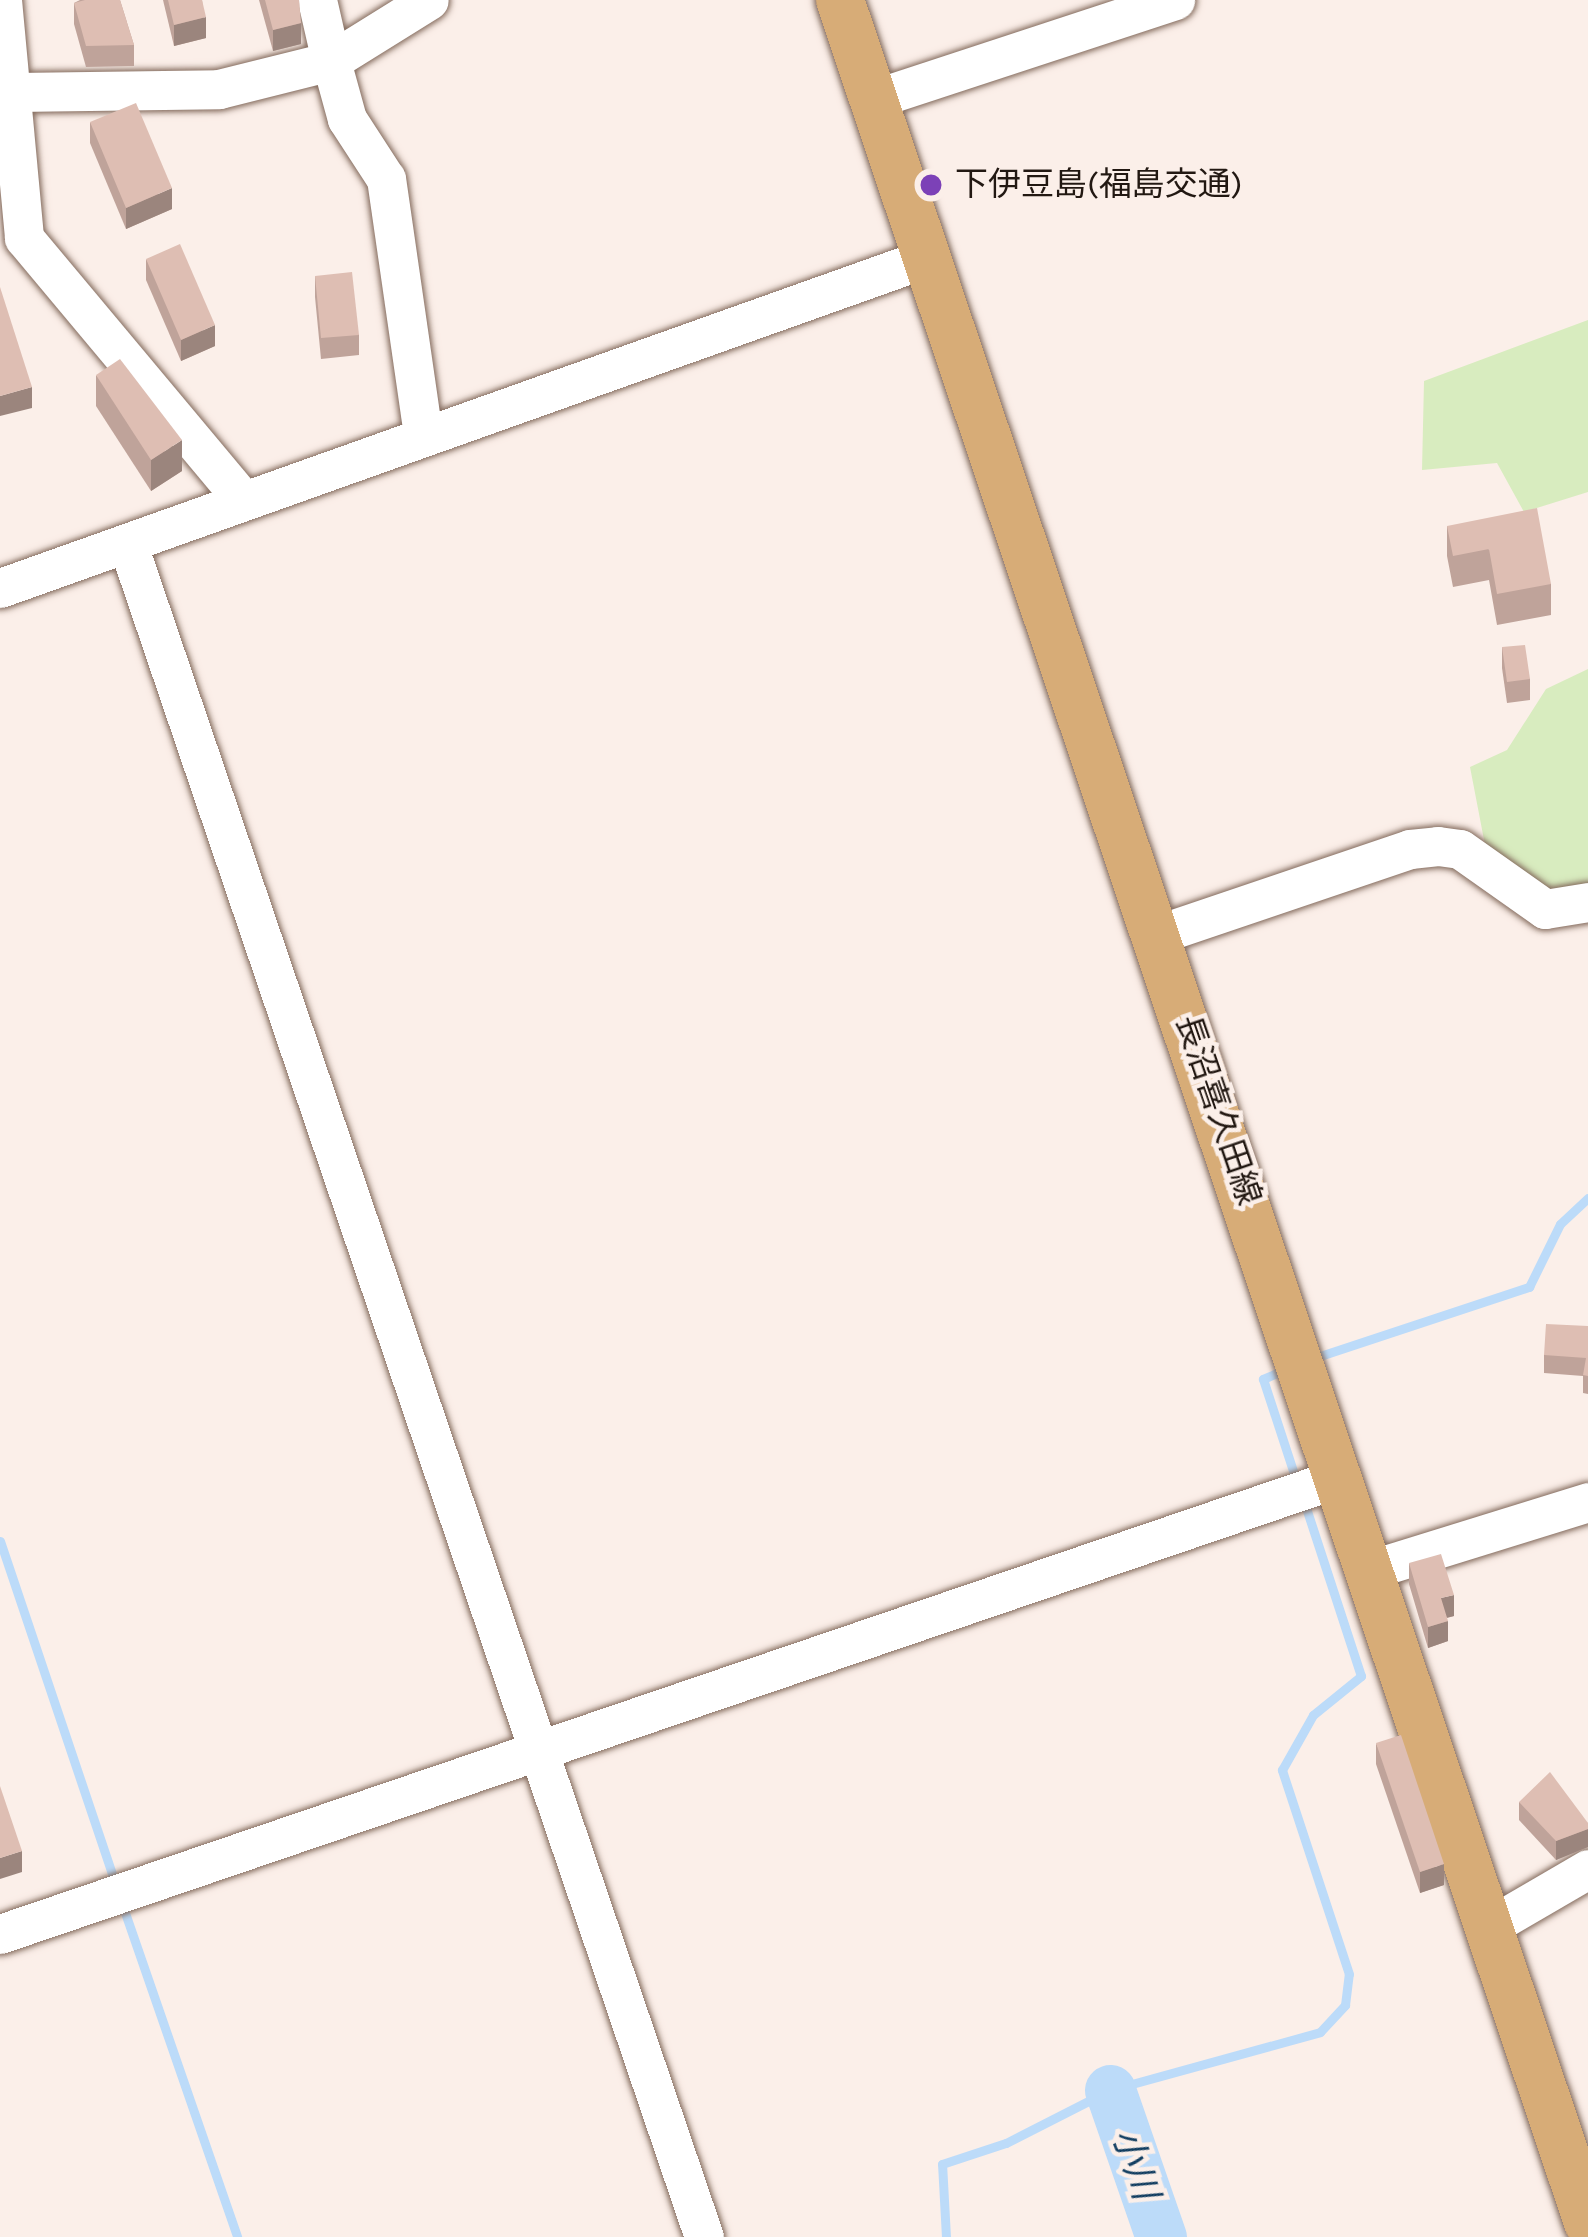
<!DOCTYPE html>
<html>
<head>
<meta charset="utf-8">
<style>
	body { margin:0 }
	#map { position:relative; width:1588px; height:2237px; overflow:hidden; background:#fbefe9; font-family:Karla,"Noto Sans JP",sans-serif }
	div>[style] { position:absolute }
	.green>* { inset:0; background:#d8ecbf }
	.stream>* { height:9px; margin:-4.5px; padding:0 4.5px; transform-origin:4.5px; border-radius:4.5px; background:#bcdbf9 }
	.river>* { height:51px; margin:-25.5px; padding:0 25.5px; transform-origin:25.5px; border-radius:25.5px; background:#bcdbf9 }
	.roads { filter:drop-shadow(0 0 3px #836a5c) drop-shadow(0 0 3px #836a5c) }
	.minor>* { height:39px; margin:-19.5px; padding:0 19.5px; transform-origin:19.5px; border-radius:19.5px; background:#fff }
	.major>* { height:48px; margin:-24px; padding:0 24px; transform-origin:24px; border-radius:24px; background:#d7ac77 }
	.wall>* { inset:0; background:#bfa39a }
	.shaded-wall>* { inset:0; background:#9b857d }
	.building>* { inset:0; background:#debeb3 }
	.dots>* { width:33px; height:33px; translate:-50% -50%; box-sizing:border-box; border:6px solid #fbefe9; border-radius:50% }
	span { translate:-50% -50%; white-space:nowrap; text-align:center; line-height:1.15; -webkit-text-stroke:9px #fbefe9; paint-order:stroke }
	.poi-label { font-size:33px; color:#221812 }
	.left { translate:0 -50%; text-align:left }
	.street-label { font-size:33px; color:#221812 }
	.water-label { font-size:36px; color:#123e61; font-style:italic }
</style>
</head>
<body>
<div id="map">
	<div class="green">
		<div style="clip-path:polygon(1588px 320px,1588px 492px,1524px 512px,1497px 463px,1422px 470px,1424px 381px)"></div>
		<div style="clip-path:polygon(1588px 669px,1588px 891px,1547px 893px,1485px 845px,1470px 767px,1507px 750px,1546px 689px)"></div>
	</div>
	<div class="stream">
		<div style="left:1311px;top:1359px;width:230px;rotate:-18.3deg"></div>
		<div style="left:1529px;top:1287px;width:70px;rotate:-63.8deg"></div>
		<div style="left:1560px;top:1224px;width:38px;rotate:-43deg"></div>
		<div style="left:1284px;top:1370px;width:23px;rotate:157deg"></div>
		<div style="left:1263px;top:1379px;width:109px;rotate:71.9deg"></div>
		<div style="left:0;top:1541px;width:361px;rotate:71.4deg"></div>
		<div style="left:122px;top:1904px;width:352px;rotate:70.9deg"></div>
		<div style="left:946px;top:2237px;width:73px;rotate:-93.1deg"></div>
		<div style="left:942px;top:2164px;width:67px;rotate:-18.2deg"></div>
		<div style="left:1006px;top:2143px;width:117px;rotate:-27deg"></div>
		<div style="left:1110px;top:2090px;width:218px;rotate:-15.4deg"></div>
		<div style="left:1320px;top:2032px;width:37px;rotate:-47deg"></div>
		<div style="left:1345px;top:2005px;width:31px;rotate:-83deg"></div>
		<div style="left:1349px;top:1974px;width:215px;rotate:-108.2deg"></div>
		<div style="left:1282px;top:1770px;width:63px;rotate:-60.6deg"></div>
		<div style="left:1313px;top:1715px;width:62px;rotate:-39.1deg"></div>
		<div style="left:1361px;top:1676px;width:186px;rotate:-108.1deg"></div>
	</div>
	<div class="river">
		<div style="left:1110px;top:2090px;width:156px;rotate:70.9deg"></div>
	</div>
	<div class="roads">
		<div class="minor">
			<div style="left:2px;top:0;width:239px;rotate:84.7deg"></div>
			<div style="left:24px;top:238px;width:340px;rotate:50.1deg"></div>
			<div style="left:15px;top:92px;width:204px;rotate:-0.8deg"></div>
			<div style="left:219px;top:89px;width:115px;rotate:-14deg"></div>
			<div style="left:331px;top:61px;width:63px;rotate:-102.9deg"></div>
			<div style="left:874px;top:99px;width:317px;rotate:-18.2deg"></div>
			<div style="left:423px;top:435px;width:259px;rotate:-98.2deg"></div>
			<div style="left:386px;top:179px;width:72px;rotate:-123deg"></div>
			<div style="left:347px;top:119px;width:60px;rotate:-105.4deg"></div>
			<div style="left:331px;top:61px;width:115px;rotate:-31.9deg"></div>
			<div style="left:128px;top:545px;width:1787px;rotate:71.2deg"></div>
			<div style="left:0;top:588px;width:983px;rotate:-19.61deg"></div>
			<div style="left:1159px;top:934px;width:265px;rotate:-18.7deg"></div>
			<div style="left:1410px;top:849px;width:28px;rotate:-6deg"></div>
			<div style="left:1438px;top:846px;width:22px;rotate:8deg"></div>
			<div style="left:1460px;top:849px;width:104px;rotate:35.2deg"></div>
			<div style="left:1545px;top:909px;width:44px;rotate:-9.2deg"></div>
			<div style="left:1372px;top:1569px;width:226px;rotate:-17.2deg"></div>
			<div style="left:1490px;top:1926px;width:113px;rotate:-30.2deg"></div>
			<div style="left:0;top:1934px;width:1417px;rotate:-18.82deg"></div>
		</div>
		<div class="major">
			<div style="left:840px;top:0;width:2345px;rotate:71.4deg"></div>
		</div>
	</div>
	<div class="wall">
		<div style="clip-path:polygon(80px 0,120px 0,134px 45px,134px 66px,86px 67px,74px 24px,74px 3px)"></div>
		<div style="clip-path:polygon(163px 0,202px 0,206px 38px,174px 46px)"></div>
		<div style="clip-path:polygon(259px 0,299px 0,301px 44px,273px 51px)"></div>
		<div style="clip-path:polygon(90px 122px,172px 209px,126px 229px,90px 143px)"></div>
		<div style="clip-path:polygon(146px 259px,215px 346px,181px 361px,146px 280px)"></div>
		<div style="clip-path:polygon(315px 276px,359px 335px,359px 355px,321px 359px,315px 297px)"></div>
		<div style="clip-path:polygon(96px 375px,182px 471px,151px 491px,96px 406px)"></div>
		<div style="clip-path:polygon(1447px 526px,1551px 584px,1551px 615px,1497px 625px,1489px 580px,1453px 587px,1447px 556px)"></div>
		<div style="clip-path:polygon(1502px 647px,1530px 679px,1530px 700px,1507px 703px,1502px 668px)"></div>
		<div style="clip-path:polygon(1588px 1326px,1588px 1394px,1583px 1393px,1583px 1376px,1544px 1373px,1544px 1355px)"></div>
		<div style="clip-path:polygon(1409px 1563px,1454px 1616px,1447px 1618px,1448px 1641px,1428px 1648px,1409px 1584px)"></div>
		<div style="clip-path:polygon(1376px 1743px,1444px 1885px,1420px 1893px,1376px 1764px)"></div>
		<div style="clip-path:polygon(1519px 1802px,1588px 1823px,1588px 1847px,1556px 1860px,1519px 1820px)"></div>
	</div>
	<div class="shaded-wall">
		<div style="clip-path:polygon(206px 17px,206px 38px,174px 46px,174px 25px)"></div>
		<div style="clip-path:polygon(301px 23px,301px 44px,273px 51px,273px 30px)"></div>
		<div style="clip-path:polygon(172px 188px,172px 209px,126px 229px,126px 208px)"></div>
		<div style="clip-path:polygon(215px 325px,215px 346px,181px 361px,181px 340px)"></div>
		<div style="clip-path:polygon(32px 387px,32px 408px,0 416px,0 396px)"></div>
		<div style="clip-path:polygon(182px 440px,182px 471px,151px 491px,151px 460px)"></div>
		<div style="clip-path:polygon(1454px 1595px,1454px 1616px,1441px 1619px,1441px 1598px)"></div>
		<div style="clip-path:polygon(1448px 1621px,1448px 1641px,1428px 1648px,1428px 1627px)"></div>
		<div style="clip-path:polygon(1588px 1829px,1588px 1847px,1556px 1860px,1556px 1841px)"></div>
		<div style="clip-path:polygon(22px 1851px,22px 1872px,0 1879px,0 1858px)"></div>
		<div style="clip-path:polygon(1444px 1864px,1444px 1885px,1420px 1893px,1420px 1872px)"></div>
	</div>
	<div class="building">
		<div style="clip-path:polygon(85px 0,120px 0,134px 45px,86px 46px,74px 3px)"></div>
		<div style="clip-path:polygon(168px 0,202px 0,206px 17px,174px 25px)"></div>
		<div style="clip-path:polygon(265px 0,299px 0,301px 23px,273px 30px)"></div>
		<div style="clip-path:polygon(136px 103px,172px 188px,126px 208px,90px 122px)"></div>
		<div style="clip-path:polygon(180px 244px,215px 325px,181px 340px,146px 259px)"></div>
		<div style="clip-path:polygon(352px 272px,359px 335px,321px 338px,315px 276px)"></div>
		<div style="clip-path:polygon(0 287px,32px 387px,0 396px)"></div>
		<div style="clip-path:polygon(120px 359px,182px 440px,151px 460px,96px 375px)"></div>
		<div style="clip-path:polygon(1537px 508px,1551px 584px,1497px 594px,1489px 549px,1453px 556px,1447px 526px)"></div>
		<div style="clip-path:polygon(1525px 645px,1530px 679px,1507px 682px,1502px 647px)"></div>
		<div style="clip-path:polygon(1546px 1324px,1588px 1326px,1588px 1376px,1583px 1375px,1586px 1358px,1544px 1355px)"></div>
		<div style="clip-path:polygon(1441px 1554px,1454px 1595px,1441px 1598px,1448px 1621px,1428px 1627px,1409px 1563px)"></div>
		<div style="clip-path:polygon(1401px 1735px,1444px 1864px,1420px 1872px,1376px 1743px)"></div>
		<div style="clip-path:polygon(1550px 1772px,1588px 1823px,1588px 1829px,1556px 1841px,1519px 1802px)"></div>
		<div style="clip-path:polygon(0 1786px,22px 1851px,0 1858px)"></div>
	</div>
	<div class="dots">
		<div style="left:931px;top:185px;background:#7c41b7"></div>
	</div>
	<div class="poi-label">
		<span class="left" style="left:955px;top:185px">下伊豆島(福島交通)</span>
	</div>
	<div class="street-label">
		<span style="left:1218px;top:1110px;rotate:71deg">長沼喜久田線</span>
	</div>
	<div class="water-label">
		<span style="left:1135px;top:2164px;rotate:71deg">小川</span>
	</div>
</div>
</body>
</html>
